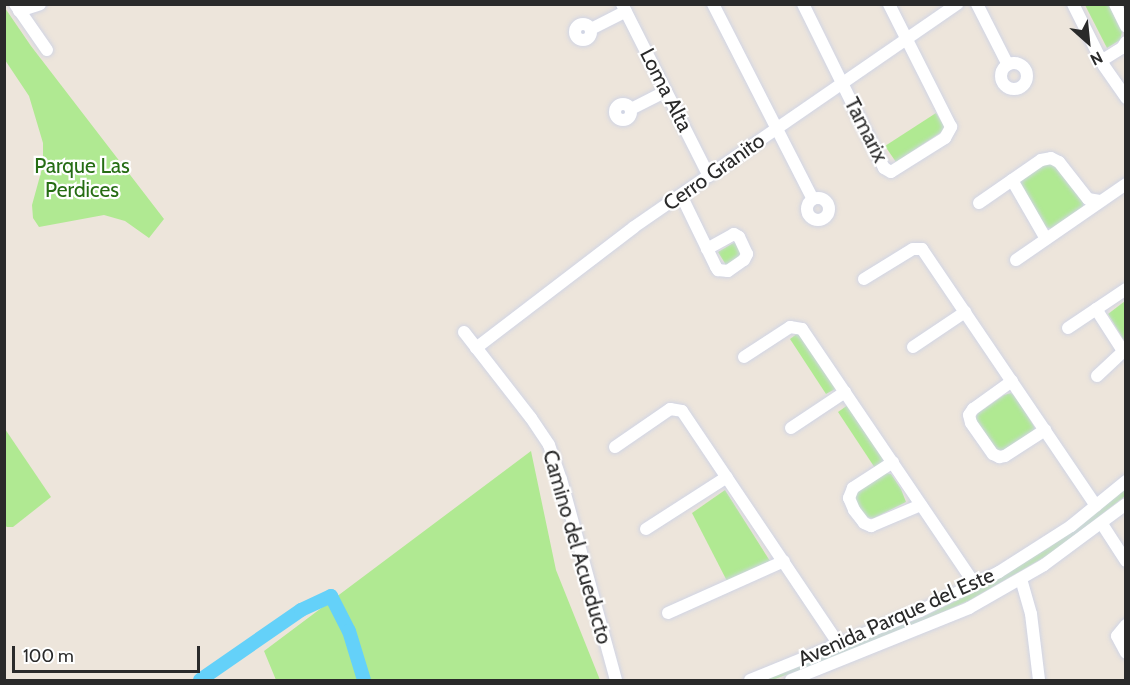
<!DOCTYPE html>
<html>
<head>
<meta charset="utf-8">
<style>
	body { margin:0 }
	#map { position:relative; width:1130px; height:685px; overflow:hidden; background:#ede5db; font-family:Cabin,sans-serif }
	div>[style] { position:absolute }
	.green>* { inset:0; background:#b0e992 }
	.canal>* { height:14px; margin:-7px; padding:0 7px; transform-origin:7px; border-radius:7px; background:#64d1f9 }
	.roads { filter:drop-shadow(0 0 2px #d0d4e4) drop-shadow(0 0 2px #d0d4e4) }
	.minor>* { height:12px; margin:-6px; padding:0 6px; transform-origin:6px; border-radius:6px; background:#fff }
	.minor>.ring { margin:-6px; padding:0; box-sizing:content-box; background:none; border:12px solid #fff; border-radius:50% }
	span { translate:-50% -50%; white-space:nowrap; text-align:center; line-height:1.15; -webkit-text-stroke:4.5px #fff; paint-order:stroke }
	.street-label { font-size:21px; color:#2a2a2a }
	.park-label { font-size:21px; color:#266d14 }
	.frame { position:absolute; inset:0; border:6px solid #2a2a2a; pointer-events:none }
	.north { position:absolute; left:1058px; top:12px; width:60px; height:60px; -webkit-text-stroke:4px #fff; paint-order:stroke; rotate:153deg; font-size:16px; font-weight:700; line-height:24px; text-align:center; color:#2a2a2a }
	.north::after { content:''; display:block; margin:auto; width:21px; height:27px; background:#2a2a2a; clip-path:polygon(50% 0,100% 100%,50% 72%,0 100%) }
	.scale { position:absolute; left:12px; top:646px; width:188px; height:27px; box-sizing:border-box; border:3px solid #2a2a2a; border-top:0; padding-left:8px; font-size:18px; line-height:21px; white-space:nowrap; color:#2a2a2a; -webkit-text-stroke:4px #fff; paint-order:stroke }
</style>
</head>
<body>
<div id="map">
	<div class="green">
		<div style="clip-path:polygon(1085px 5px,1109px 5px,1122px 32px,1120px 40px,1107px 48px)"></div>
		<div style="clip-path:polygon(5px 8px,31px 46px,164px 219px,149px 238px,125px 221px,104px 215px,39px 227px,33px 218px,32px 205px,43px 165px,43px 143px,29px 96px,5px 60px)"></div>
		<div style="clip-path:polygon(936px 113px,946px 129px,896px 162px,885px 146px)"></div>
		<div style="clip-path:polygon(1046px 163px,1054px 163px,1084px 200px,1083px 207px,1052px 229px,1045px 227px,1020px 186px,1021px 180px)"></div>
		<div style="clip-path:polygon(735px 242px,743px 255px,726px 265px,718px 252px)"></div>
		<div style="clip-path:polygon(1125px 301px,1126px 338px,1124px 340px,1108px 314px)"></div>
		<div style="clip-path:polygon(798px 333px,837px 388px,826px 394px,790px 339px)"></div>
		<div style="clip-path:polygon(1011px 393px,1016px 397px,1035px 428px,1032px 433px,1004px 450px,998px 451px,977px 423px,976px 417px,978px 413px,1004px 395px)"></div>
		<div style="clip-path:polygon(848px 405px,885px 461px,875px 468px,838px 412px)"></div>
		<div style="clip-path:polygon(5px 429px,51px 497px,13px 527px,7px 527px,4px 525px)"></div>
		<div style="clip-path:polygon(531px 451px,556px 570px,600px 680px,276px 680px,264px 651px)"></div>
		<div style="clip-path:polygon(886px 473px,891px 474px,901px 489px,906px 502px,874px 518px,862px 517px,853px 494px)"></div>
		<div style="clip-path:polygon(1125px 489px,1125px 496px,1053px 552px,970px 600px,873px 643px,772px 680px,758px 680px,921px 618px,966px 596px,1050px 547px)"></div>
		<div style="clip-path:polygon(725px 490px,770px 561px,727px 581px,692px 513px)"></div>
	</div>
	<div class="canal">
		<div style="left:200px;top:680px;width:123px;rotate:-34.7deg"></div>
		<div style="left:301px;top:610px;width:33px;rotate:-25deg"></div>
		<div style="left:331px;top:596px;width:39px;rotate:63deg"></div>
		<div style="left:349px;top:631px;width:51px;rotate:73deg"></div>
	</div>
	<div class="roads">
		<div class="minor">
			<div style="left:15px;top:4px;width:56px;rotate:55.2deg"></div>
			<div style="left:622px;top:4px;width:193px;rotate:63.2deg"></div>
			<div style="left:713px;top:4px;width:219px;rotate:62.9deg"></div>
			<div style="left:803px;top:4px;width:183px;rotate:63.7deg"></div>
			<div style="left:884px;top:168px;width:8px;rotate:30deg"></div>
			<div style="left:891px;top:172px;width:64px;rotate:-32.2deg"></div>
			<div style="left:945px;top:138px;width:13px;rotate:-61deg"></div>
			<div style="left:951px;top:127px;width:138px;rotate:-116.8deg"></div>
			<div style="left:977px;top:4px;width:68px;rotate:63.1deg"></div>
			<div style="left:1073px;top:4px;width:69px;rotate:63.4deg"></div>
			<div style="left:1104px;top:66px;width:39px;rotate:55deg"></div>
			<div style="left:1115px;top:4px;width:25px;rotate:64deg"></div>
			<div style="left:19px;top:11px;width:22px;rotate:-18deg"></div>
			<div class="ring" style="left:575px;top:24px;width:4px;height:4px"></div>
			<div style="left:591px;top:29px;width:39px;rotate:-27deg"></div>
			<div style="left:1101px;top:61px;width:25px;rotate:-32deg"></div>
			<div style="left:1122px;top:48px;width:7px;rotate:-56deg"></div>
			<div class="ring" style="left:1001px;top:63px;width:14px;height:14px"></div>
			<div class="ring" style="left:615px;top:104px;width:4px;height:4px"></div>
			<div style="left:631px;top:109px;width:39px;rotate:-27deg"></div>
			<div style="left:1012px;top:180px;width:68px;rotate:60deg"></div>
			<div style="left:681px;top:195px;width:80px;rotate:64.1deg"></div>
			<div style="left:716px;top:267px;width:4px;rotate:56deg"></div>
			<div style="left:718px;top:270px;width:10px;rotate:6deg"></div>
			<div style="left:728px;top:271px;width:19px;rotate:-35deg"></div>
			<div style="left:744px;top:260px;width:7px;rotate:-63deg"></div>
			<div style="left:747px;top:254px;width:19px;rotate:-115deg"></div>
			<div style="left:739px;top:237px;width:6px;rotate:-149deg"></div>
			<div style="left:734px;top:234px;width:31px;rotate:151deg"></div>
			<div class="ring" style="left:807px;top:198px;width:10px;height:10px"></div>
			<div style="left:979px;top:203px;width:75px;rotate:-34.7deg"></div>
			<div style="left:1041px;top:160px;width:10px;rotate:-11deg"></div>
			<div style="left:1051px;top:158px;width:9px;rotate:27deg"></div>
			<div style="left:1059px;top:162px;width:47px;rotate:51.9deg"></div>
			<div style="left:1088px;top:199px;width:12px;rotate:9deg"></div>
			<div style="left:1016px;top:260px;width:134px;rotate:-34.6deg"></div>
			<div style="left:864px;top:279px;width:57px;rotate:-31.5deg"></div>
			<div style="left:913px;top:249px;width:9px"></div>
			<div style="left:922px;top:249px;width:310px;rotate:55.9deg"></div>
			<div style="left:1096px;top:309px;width:50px;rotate:57.3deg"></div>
			<div style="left:1068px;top:328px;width:70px;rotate:-33.9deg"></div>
			<div style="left:464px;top:332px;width:109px;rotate:52.1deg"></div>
			<div style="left:531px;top:418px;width:32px;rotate:56deg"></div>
			<div style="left:549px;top:445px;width:36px;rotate:71deg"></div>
			<div style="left:561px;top:479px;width:208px;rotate:74.7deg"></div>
			<div style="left:913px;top:347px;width:63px;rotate:-33.9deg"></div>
			<div style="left:476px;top:348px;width:199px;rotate:-37.4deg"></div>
			<div style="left:634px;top:227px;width:393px;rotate:-34.6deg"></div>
			<div style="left:744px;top:357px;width:55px;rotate:-33.1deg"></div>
			<div style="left:790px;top:327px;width:12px;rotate:9deg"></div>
			<div style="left:802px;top:329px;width:309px;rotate:55.9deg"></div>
			<div style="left:1097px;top:376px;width:40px;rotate:-43deg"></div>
			<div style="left:1012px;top:381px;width:48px;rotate:144.3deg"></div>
			<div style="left:973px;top:409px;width:7px;rotate:124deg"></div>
			<div style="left:969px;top:415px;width:8px;rotate:76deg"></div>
			<div style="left:971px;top:423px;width:38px;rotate:55deg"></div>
			<div style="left:993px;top:454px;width:7px;rotate:27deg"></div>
			<div style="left:999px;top:457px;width:6px;rotate:-9deg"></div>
			<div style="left:1005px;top:456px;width:48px;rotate:-33deg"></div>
			<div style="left:791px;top:428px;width:65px;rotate:-33.7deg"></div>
			<div style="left:615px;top:447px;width:67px;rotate:-34.6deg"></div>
			<div style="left:670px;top:409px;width:12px;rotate:9deg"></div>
			<div style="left:682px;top:411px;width:280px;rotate:56.1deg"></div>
			<div style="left:893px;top:462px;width:48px;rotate:147deg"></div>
			<div style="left:853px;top:488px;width:11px;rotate:112deg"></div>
			<div style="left:849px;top:498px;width:13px;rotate:67deg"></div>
			<div style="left:854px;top:510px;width:16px;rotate:52deg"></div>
			<div style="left:864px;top:523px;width:8px;rotate:23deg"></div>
			<div style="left:871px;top:526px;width:54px;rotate:-22.8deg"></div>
			<div style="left:1102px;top:524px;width:44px;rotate:57deg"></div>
			<div style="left:646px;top:529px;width:96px;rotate:-32.7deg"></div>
			<div style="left:1021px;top:579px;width:36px;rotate:74deg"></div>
			<div style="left:1031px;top:614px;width:66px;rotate:83.1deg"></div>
			<div style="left:668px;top:613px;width:127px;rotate:-24.1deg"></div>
			<div style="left:1126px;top:625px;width:14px;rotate:129deg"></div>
			<div style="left:1117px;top:636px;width:19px;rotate:62deg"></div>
			<div style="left:750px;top:680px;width:183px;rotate:-22.1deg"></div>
			<div style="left:920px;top:611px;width:88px;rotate:-26.3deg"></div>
			<div style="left:999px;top:572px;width:85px;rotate:-32.6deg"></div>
			<div style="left:1071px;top:526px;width:71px;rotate:-39.3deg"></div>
			<div style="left:791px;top:680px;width:192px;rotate:-22deg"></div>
			<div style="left:969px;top:608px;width:86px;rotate:-29.8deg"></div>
			<div style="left:1044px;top:565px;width:102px;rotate:-36.6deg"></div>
		</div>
	</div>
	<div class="street-label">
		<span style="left:666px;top:90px;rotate:63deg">Loma Alta</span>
		<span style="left:866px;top:130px;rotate:63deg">Tamarix</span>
		<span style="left:714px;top:172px;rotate:-35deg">Cerro Granito</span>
		<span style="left:577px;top:547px;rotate:74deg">Camino del Acueducto</span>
		<span style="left:896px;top:617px;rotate:-24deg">Avenida Parque del Este</span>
	</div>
	<div class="park-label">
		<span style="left:82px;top:178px">Parque Las<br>Perdices</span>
	</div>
	<div class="frame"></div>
	<div class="north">N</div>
	<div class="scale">100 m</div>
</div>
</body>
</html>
